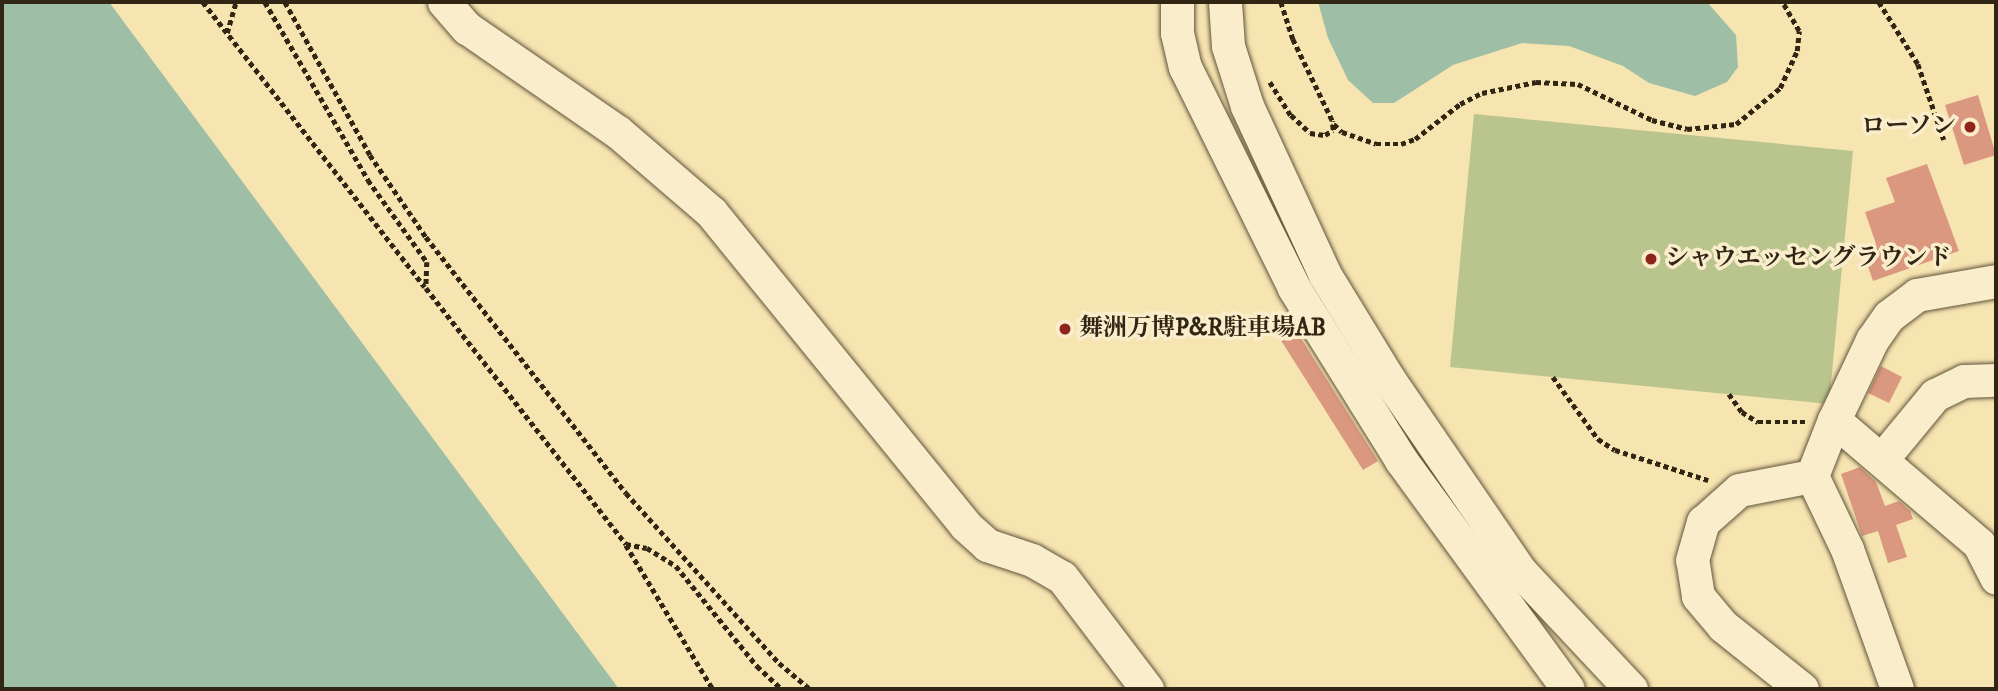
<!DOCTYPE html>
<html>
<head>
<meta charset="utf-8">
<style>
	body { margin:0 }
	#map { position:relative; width:1998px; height:691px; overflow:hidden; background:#f6e4b1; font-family:"IM FELL DW Pica","Noto Serif JP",serif }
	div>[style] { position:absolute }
	.green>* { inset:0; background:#bac58e }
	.water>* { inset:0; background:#9ebfa6 }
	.building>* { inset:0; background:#da9880 }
	.path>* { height:4.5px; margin-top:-2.25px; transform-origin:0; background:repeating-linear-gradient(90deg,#312514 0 5px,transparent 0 8.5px) }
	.roads { filter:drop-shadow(0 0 2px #62553b) drop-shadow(0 0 2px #62553b) }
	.minor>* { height:33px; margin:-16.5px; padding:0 16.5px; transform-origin:16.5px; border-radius:16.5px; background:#f9edcc }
	.dots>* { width:19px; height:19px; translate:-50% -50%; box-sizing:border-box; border:4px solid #f9edcc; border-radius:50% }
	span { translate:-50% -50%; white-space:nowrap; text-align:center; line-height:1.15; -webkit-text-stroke:7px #f9edcc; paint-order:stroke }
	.poi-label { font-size:24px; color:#312514; font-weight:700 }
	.right { translate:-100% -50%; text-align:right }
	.left { translate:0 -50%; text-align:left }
	.frame { position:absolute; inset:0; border:4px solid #312514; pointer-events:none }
</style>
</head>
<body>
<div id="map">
	<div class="green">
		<div style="clip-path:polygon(1474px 114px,1853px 151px,1829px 404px,1450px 367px)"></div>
	</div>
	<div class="water">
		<div style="clip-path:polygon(2px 2px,109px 2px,619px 689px,2px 689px)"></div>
		<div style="clip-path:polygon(1318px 2px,1707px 2px,1736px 35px,1738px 67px,1727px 82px,1695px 96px,1649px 83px,1623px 66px,1569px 46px,1522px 43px,1453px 65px,1394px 103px,1373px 103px,1348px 80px,1328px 38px)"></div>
	</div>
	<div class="building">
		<div style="clip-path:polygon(1978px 95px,1996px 155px,1964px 165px,1945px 105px)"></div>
		<div style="clip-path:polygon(1927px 164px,1959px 251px,1873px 281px,1862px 249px,1876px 244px,1865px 212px,1895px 202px,1886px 178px)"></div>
		<div style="clip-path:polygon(1285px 313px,1378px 461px,1363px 470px,1270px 323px)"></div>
		<div style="clip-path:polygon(1881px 366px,1902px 377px,1889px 403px,1868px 393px)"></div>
		<div style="clip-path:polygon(1860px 467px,1876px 482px,1885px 506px,1899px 501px,1910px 511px,1913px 519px,1896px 525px,1907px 557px,1888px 563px,1878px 531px,1862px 536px,1841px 474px)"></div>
	</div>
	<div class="path">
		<div style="left:203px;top:2px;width:361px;rotate:52.1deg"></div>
		<div style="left:265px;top:2px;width:206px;rotate:59.9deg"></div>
		<div style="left:368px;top:180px;width:101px;rotate:54.3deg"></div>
		<div style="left:427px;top:262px;width:26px;rotate:92deg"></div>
		<div style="left:426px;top:288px;width:325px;rotate:52deg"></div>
		<div style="left:626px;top:544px;width:21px;rotate:11deg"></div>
		<div style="left:647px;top:548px;width:34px;rotate:32deg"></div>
		<div style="left:676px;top:566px;width:129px;rotate:51deg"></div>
		<div style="left:757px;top:666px;width:34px;rotate:43deg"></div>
		<div style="left:285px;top:2px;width:175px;rotate:60.9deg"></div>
		<div style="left:370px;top:155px;width:99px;rotate:55.7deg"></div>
		<div style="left:426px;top:237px;width:325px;rotate:52deg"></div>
		<div style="left:626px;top:493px;width:229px;rotate:48deg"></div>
		<div style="left:779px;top:663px;width:40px;rotate:40deg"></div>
		<div style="left:1281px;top:2px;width:39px;rotate:72deg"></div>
		<div style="left:1293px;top:39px;width:94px;rotate:64.2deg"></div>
		<div style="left:1334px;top:124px;width:11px;rotate:45deg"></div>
		<div style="left:1342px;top:132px;width:36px;rotate:19deg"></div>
		<div style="left:1376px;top:144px;width:25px"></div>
		<div style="left:1401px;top:144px;width:15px;rotate:-20deg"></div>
		<div style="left:1415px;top:139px;width:57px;rotate:-37.9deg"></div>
		<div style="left:1460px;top:104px;width:25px;rotate:-27deg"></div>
		<div style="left:1482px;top:93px;width:55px;rotate:-11.5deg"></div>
		<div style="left:1536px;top:82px;width:42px;rotate:2.7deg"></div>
		<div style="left:1578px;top:84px;width:82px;rotate:25.9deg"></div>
		<div style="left:1652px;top:120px;width:36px;rotate:14deg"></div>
		<div style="left:1687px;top:129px;width:49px;rotate:-5.8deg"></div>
		<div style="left:1736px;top:124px;width:57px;rotate:-39.3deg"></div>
		<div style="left:1780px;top:88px;width:41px;rotate:-65.3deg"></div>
		<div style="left:1797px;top:51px;width:20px;rotate:-84deg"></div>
		<div style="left:1799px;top:31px;width:34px;rotate:-120deg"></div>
		<div style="left:1879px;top:2px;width:73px;rotate:57.8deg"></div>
		<div style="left:1918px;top:64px;width:80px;rotate:71.1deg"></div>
		<div style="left:227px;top:33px;width:32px;rotate:-74deg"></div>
		<div style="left:1270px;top:82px;width:39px;rotate:58deg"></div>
		<div style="left:1291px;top:115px;width:26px;rotate:43deg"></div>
		<div style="left:1310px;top:133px;width:15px;rotate:8deg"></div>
		<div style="left:1325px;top:135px;width:9px;rotate:-32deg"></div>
		<div style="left:1333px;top:130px;width:9px;rotate:-96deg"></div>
		<div style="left:1553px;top:377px;width:77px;rotate:54deg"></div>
		<div style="left:1598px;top:439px;width:20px;rotate:33deg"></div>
		<div style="left:1615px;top:450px;width:98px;rotate:17.9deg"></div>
		<div style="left:1729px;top:394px;width:22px;rotate:54deg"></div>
		<div style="left:1742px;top:412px;width:19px;rotate:32deg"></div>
		<div style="left:1758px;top:422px;width:47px"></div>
		<div style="left:626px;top:545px;width:168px;rotate:58.9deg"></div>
	</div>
	<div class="roads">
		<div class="minor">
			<div style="left:444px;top:2px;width:35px;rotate:49deg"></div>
			<div style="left:467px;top:28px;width:183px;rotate:34.6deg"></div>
			<div style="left:618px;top:132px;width:123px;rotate:40.7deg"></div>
			<div style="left:711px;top:212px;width:403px;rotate:50.9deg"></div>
			<div style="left:965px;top:525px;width:30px;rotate:42deg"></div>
			<div style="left:987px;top:545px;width:47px;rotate:18.4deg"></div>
			<div style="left:1032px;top:560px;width:34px;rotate:30deg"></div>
			<div style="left:1062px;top:577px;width:141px;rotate:52.8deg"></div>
			<div style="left:1177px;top:2px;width:31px;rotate:90deg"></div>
			<div style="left:1177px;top:33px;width:35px;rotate:77deg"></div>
			<div style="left:1185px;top:67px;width:246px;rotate:63.7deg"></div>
			<div style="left:1294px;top:288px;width:203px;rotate:58.1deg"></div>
			<div style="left:1401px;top:460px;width:283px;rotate:53.9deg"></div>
			<div style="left:1225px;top:2px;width:44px;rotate:86.1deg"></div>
			<div style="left:1228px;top:46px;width:63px;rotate:72.4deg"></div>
			<div style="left:1247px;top:106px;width:186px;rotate:65.2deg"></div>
			<div style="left:1325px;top:275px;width:124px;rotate:58.5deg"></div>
			<div style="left:1390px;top:381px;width:232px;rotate:55.6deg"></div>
			<div style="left:1521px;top:572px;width:161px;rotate:46.8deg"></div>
			<div style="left:1834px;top:420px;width:191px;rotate:40.5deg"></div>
			<div style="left:1979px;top:544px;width:38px;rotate:63deg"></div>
			<div style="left:1882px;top:459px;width:83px;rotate:-50.4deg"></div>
			<div style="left:1935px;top:395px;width:32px;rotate:-26deg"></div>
			<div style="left:1964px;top:381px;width:32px;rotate:-2deg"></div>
			<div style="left:1812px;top:476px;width:81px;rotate:64.4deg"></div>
			<div style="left:1847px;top:549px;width:149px;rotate:70.3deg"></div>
			<div style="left:1802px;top:689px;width:101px;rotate:-141.4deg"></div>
			<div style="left:1723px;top:626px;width:39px;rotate:-130deg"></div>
			<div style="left:1698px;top:596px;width:36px;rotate:-99deg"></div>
			<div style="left:1692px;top:560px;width:40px;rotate:-74deg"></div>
			<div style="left:1703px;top:522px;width:48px;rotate:-41.6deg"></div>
			<div style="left:1739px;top:490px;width:74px;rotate:-10.9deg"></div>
			<div style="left:1812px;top:476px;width:60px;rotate:-68.6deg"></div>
			<div style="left:1834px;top:420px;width:89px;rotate:-64.6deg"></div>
			<div style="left:1872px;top:340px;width:29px;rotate:-55deg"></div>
			<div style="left:1889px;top:316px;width:35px;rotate:-37deg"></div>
			<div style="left:1917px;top:295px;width:80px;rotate:-10deg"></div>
		</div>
	</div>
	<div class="dots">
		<div style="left:1970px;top:127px;background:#8f2418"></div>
		<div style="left:1651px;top:259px;background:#8f2418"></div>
		<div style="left:1065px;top:329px;background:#8f2418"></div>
	</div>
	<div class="poi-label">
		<span class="right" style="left:1956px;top:127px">ローソン</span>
		<span class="left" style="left:1665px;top:259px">シャウエッセングラウンド</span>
		<span class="left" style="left:1079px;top:329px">舞洲万博P&amp;R駐車場AB</span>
	</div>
	<div class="frame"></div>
</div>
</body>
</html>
